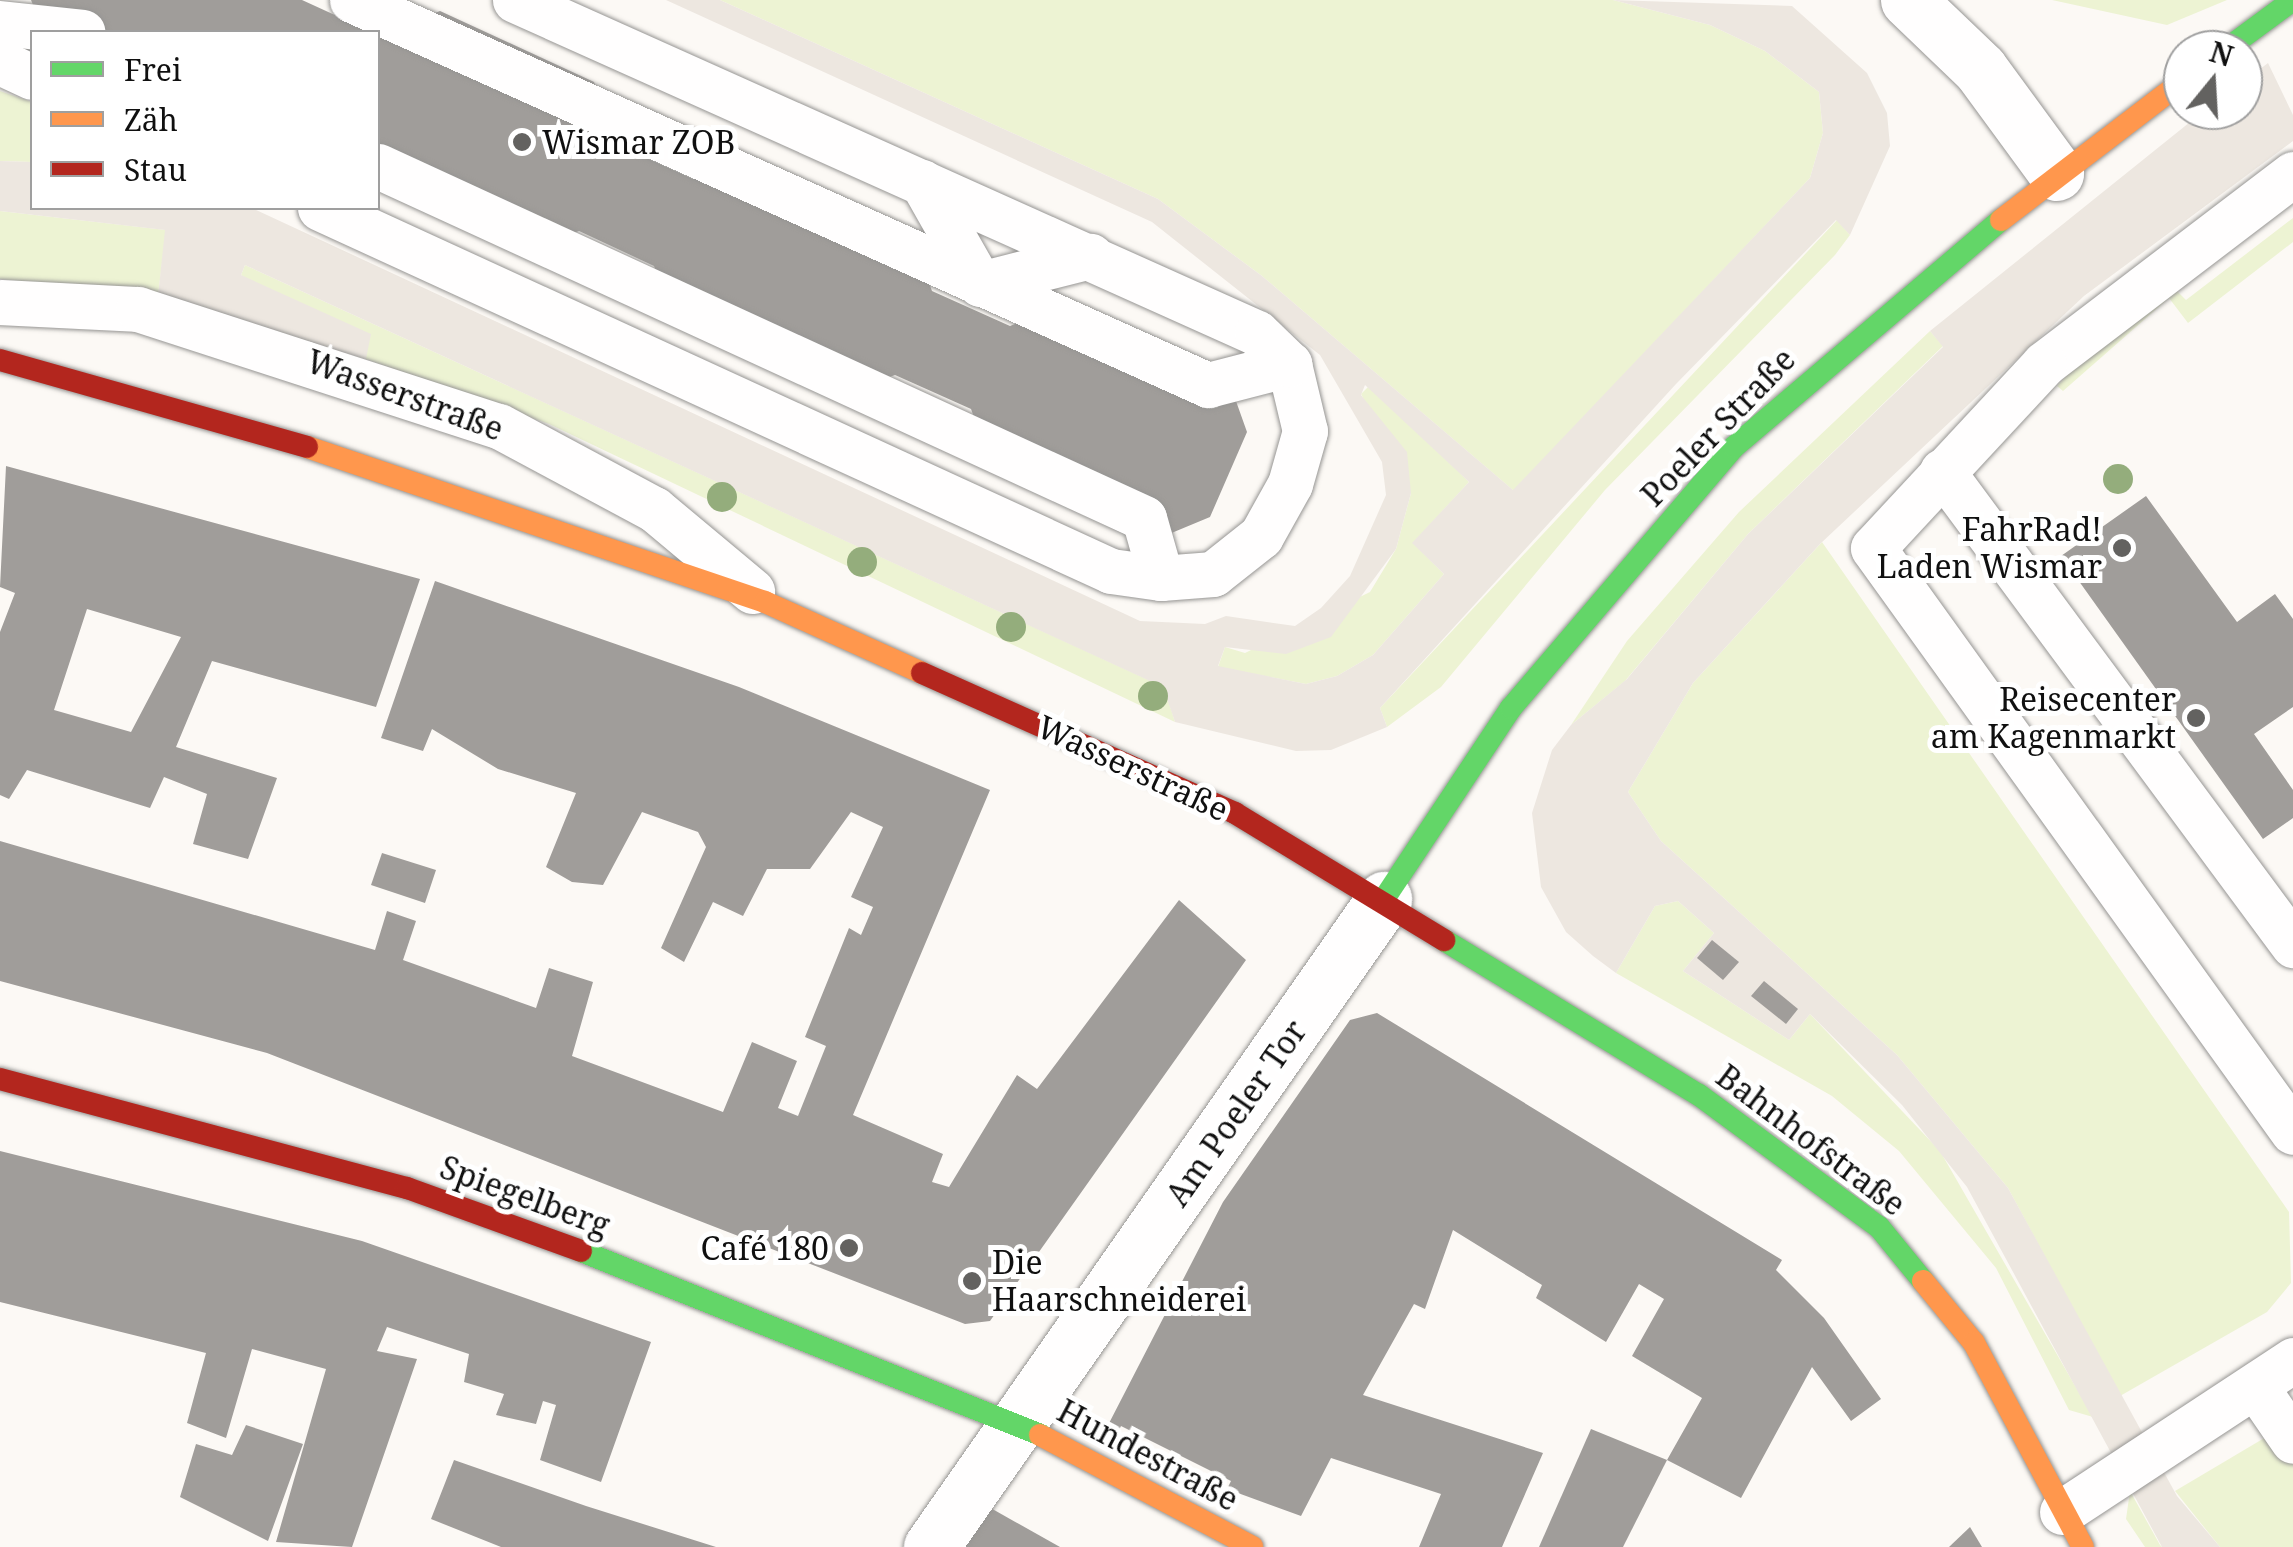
<!DOCTYPE html>
<html>
<head>
<meta charset="utf-8">
<style>
	body { margin:0 }
	#map { position:relative; width:2293px; height:1547px; overflow:hidden; background:#fcf9f5; font-family:"Noto Serif",serif }
	div>[style] { position:absolute }
	.green>* { inset:0; background:#edf3d3 }
	.plaza>* { inset:0; background:#ede7e0 }
	.building>* { inset:0; background:#a09d9a }
	.roads { filter:drop-shadow(0 0 2px #969593) drop-shadow(0 0 2px #969593) }
	.lane>* { height:45px; margin:-22.5px; padding:0 22.5px; transform-origin:22.5px; border-radius:22.5px; background:#fffefe }
	.street>* { height:55px; margin:-27.5px; padding:0 27.5px; transform-origin:27.5px; border-radius:27.5px; background:#fffefe }
	.fast>* { height:22px; margin:-11px; padding:0 11px; transform-origin:11px; border-radius:11px; background:#63d668 }
	.slow>* { height:22px; margin:-11px; padding:0 11px; transform-origin:11px; border-radius:11px; background:#ff974d }
	.jam>* { height:22px; margin:-11px; padding:0 11px; transform-origin:11px; border-radius:11px; background:#b3261e }
	.trees>* { width:30px; height:30px; margin:-15px; border-radius:50%; background:#94ad7c }
	.dots>* { width:28px; height:28px; translate:-50% -50%; box-sizing:border-box; border:5px solid #fff; border-radius:50% }
	span { translate:-50% -50%; white-space:nowrap; text-align:center; line-height:1.15; -webkit-text-stroke:10px #fff; paint-order:stroke }
	.poi-label { font-size:32px; color:#101010 }
	.left { translate:0 -50%; text-align:left }
	.right { translate:-100% -50%; text-align:right }
	.street-label { font-size:32px; color:#101010 }
	.legend { position:absolute; left:30px; top:30px; width:350px; height:180px; box-sizing:border-box; background:#fff; border:2px solid #9f9f9f; margin:0; padding:12px 18px; list-style:none; font-size:30px; color:#101010 }
	.legend li { display:flex; align-items:center; gap:20px; height:50px }
	.legend b { width:50px; border:2px solid #9f9f9f }
	.north { position:absolute; left:2163px; top:30px; width:100px; height:100px; box-sizing:border-box; background:#fff; border:2px solid #9f9f9f; border-radius:50%; rotate:18deg; font-size:28px; font-weight:700; line-height:40px; text-align:center; color:#101010 }
	.north::after { content:''; display:block; margin:auto; width:35px; height:45px; background:#636260; clip-path:polygon(50% 0,100% 100%,50% 72%,0 100%) }
</style>
</head>
<body>
<div id="map">
	<div class="green">
		<div style="clip-path:polygon(720px 0,1613px 0,1710px 25px,1765px 51px,1819px 92px,1823px 133px,1810px 178px,1514px 491px,1262px 276px,1158px 199px)"></div>
		<div style="clip-path:polygon(2052px 0,2227px 0,2167px 25px)"></div>
		<div style="clip-path:polygon(0 91px,32px 102px,32px 162px,0 161px)"></div>
		<div style="clip-path:polygon(0 211px,166px 230px,158px 296px,0 279px)"></div>
		<div style="clip-path:polygon(2293px 218px,2293px 242px,2188px 323px,2169px 298px,2063px 391px,2057px 386px,2096px 344px,2174px 288px,2186px 300px)"></div>
		<div style="clip-path:polygon(1837px 220px,1850px 235px,1835px 255px,1605px 490px,1441px 687px,1387px 727px,1380px 708px)"></div>
		<div style="clip-path:polygon(245px 265px,1164px 687px,1175px 722px,549px 424px,366px 359px,241px 275px)"></div>
		<div style="clip-path:polygon(1930px 331px,1943px 346px,1748px 534px,1625px 681px,1571px 725px,1627px 641px,1739px 512px)"></div>
		<div style="clip-path:polygon(1370px 385px,1469px 482px,1413px 543px,1444px 574px,1373px 655px,1337px 676px,1306px 684px,1218px 667px,1225px 647px,1245px 653px,1370px 592px,1396px 549px,1411px 493px,1361px 394px)"></div>
		<div style="clip-path:polygon(1822px 542px,2289px 1212px,2291px 1283px,2267px 1312px,2120px 1396px,2008px 1188px,1897px 1055px,1661px 841px,1628px 792px,1693px 683px)"></div>
		<div style="clip-path:polygon(1678px 901px,1714px 933px,1683px 971px,1789px 1040px,1810px 1014px,1940px 1151px,2093px 1417px,2069px 1410px,1996px 1268px,1899px 1151px,1832px 1096px,1616px 973px,1655px 906px)"></div>
		<div style="clip-path:polygon(2293px 1421px,2293px 1547px,2220px 1547px,2175px 1491px)"></div>
		<div style="clip-path:polygon(2130px 1491px,2160px 1545px,2162px 1547px,2145px 1547px,2126px 1519px)"></div>
	</div>
	<div class="plaza">
		<div style="clip-path:polygon(evenodd,666px 0,720px 0,1158px 199px,1262px 276px,1513px 490px,1810px 178px,1823px 133px,1819px 92px,1765px 51px,1710px 25px,1613px 0,1792px 6px,1867px 73px,1887px 113px,1890px 146px,1850px 235px,1836px 220px,1676px 384px,1380px 708px,1387px 727px,1331px 750px,1296px 751px,1175px 722px,1163px 687px,245px 265px,241px 275px,371px 334px,366px 359px,158px 296px,165px 230px,0 211px,0 161px,32px 162px,32px 208px,252px 208px,1140px 621px,1205px 624px,1226px 616px,1295px 626px,1321px 608px,1350px 576px,1386px 495px,1382px 462px,1320px 355px,1152px 222px,666px 0,1365px 385px,1469px 482px,1412px 543px,1444px 574px,1373px 655px,1337px 676px,1306px 684px,1218px 666px,1225px 647px,1286px 654px,1331px 637px,1396px 549px,1411px 493px,1407px 452px,1361px 395px,1365px 385px)"></div>
		<div style="clip-path:polygon(2268px 63px,2293px 115px,2293px 141px,2084px 296px,1820px 544px,1693px 683px,1628px 792px,1661px 841px,1897px 1055px,2008px 1188px,2177px 1496px,2220px 1547px,2162px 1547px,1967px 1187px,1902px 1105px,1810px 1014px,1789px 1040px,1683px 971px,1714px 933px,1678px 901px,1655px 906px,1616px 973px,1593px 956px,1566px 932px,1541px 887px,1532px 813px,1552px 750px,1571px 725px,1627px 679px,1748px 534px,1943px 347px,1930px 331px,2205px 110px,2243px 110px,2243px 82px)"></div>
	</div>
	<div class="building">
		<div style="clip-path:polygon(31px 0,302px 0,372px 32px,44px 32px)"></div>
		<div style="clip-path:polygon(440px 11px,594px 82px,618px 145px,693px 179px,753px 158px,909px 227px,932px 291px,1010px 326px,1071px 302px,1226px 373px,1247px 432px,1210px 517px,1145px 544px,995px 473px,971px 409px,895px 375px,830px 398px,677px 326px,654px 266px,579px 231px,516px 253px,378px 189px,378px 36px)"></div>
		<div style="clip-path:polygon(evenodd,6px 466px,420px 579px,376px 707px,212px 661px,176px 747px,277px 778px,248px 859px,193px 844px,207px 794px,164px 777px,150px 808px,27px 770px,9px 799px,0 795px,0 632px,15px 593px,0 587px,6px 466px,87px 609px,181px 637px,131px 732px,54px 710px,87px 609px)"></div>
		<div style="clip-path:polygon(2146px 496px,2237px 622px,2275px 594px,2293px 619px,2293px 707px,2254px 734px,2293px 790px,2293px 818px,2263px 839px,2061px 556px)"></div>
		<div style="clip-path:polygon(435px 581px,739px 687px,990px 790px,853px 1115px,943px 1154px,932px 1182px,949px 1187px,1017px 1075px,1037px 1089px,1179px 900px,1246px 960px,990px 1321px,965px 1324px,267px 1053px,0 981px,0 841px,375px 950px,387px 911px,416px 921px,403px 960px,536px 1008px,549px 968px,593px 982px,572px 1056px,723px 1112px,752px 1042px,797px 1061px,778px 1108px,798px 1116px,826px 1046px,805px 1037px,849px 928px,861px 935px,873px 907px,851px 897px,883px 827px,851px 812px,810px 869px,767px 869px,743px 916px,713px 902px,684px 962px,661px 948px,706px 847px,698px 832px,642px 812px,603px 885px,572px 882px,546px 867px,576px 793px,498px 769px,432px 729px,423px 751px,381px 738px)"></div>
		<div style="clip-path:polygon(382px 853px,436px 870px,425px 903px,371px 885px)"></div>
		<div style="clip-path:polygon(1712px 940px,1739px 962px,1723px 980px,1697px 958px)"></div>
		<div style="clip-path:polygon(1764px 981px,1798px 1009px,1786px 1024px,1751px 996px)"></div>
		<div style="clip-path:polygon(1377px 1013px,1782px 1260px,1776px 1270px,1824px 1318px,1881px 1399px,1851px 1421px,1812px 1367px,1741px 1498px,1667px 1460px,1702px 1398px,1632px 1356px,1664px 1299px,1639px 1284px,1606px 1342px,1536px 1298px,1542px 1285px,1453px 1230px,1425px 1309px,1414px 1304px,1363px 1395px,1543px 1453px,1502px 1547px,1419px 1547px,1441px 1494px,1331px 1458px,1301px 1516px,1227px 1489px,1231px 1481px,1121px 1426px,1116px 1436px,1105px 1431px,1223px 1202px,1350px 1020px)"></div>
		<div style="clip-path:polygon(0 1151px,362px 1241px,651px 1342px,601px 1482px,540px 1460px,556px 1405px,543px 1401px,536px 1424px,496px 1415px,504px 1394px,464px 1382px,469px 1354px,387px 1327px,377px 1351px,417px 1359px,352px 1547px,276px 1542px,326px 1369px,252px 1349px,226px 1438px,187px 1423px,206px 1353px,0 1302px)"></div>
		<div style="clip-path:polygon(246px 1425px,303px 1444px,268px 1541px,180px 1497px,196px 1444px,232px 1455px)"></div>
		<div style="clip-path:polygon(1591px 1429px,1667px 1460px,1623px 1547px,1539px 1547px)"></div>
		<div style="clip-path:polygon(454px 1460px,586px 1506px,716px 1547px,501px 1547px,431px 1519px)"></div>
		<div style="clip-path:polygon(980px 1502px,1060px 1547px,954px 1547px)"></div>
		<div style="clip-path:polygon(1970px 1527px,1982px 1547px,1949px 1547px)"></div>
	</div>
	<div class="roads">
		<div class="lane">
			<div style="left:352px;top:0;width:939px;rotate:24.22deg"></div>
			<div style="left:1208px;top:385px;width:84px;rotate:-14.5deg"></div>
			<div style="left:1289px;top:364px;width:69px;rotate:76.6deg"></div>
			<div style="left:1305px;top:431px;width:55px;rotate:105.8deg"></div>
			<div style="left:1290px;top:484px;width:60px;rotate:119.1deg"></div>
			<div style="left:1261px;top:536px;width:61px;rotate:141.6deg"></div>
			<div style="left:1213px;top:574px;width:52px;rotate:175.6deg"></div>
			<div style="left:1161px;top:578px;width:62px;rotate:-105.8deg"></div>
			<div style="left:1144px;top:518px;width:843px;rotate:-155.32deg"></div>
			<div style="left:515px;top:0;width:813px;rotate:24.17deg"></div>
			<div style="left:1257px;top:333px;width:45px;rotate:44.1deg"></div>
			<div style="left:0;top:23px;width:83px;rotate:6.2deg"></div>
			<div style="left:0;top:62px;width:35px;rotate:25deg"></div>
			<div style="left:2293px;top:174px;width:313px;rotate:142.7deg"></div>
			<div style="left:2044px;top:364px;width:251px;rotate:132.9deg"></div>
			<div style="left:1873px;top:548px;width:719px;rotate:54.28deg"></div>
			<div style="left:922px;top:182px;width:117px;rotate:60.4deg"></div>
			<div style="left:980px;top:284px;width:114px;rotate:-14.3deg"></div>
			<div style="left:320px;top:208px;width:870px;rotate:24.65deg"></div>
			<div style="left:1111px;top:571px;width:50px;rotate:8deg"></div>
			<div style="left:0;top:302px;width:138px;rotate:2.9deg"></div>
			<div style="left:138px;top:309px;width:379px;rotate:18deg"></div>
			<div style="left:499px;top:426px;width:176px;rotate:28.2deg"></div>
			<div style="left:654px;top:509px;width:128px;rotate:39.9deg"></div>
			<div style="left:1942px;top:471px;width:590px;rotate:53.48deg"></div>
			<div style="left:2256px;top:1387px;width:65px;rotate:55.6deg"></div>
			<div style="left:2062px;top:1512px;width:277px;rotate:-33.3deg"></div>
		</div>
		<div class="street">
			<div style="left:1908px;top:0;width:100px;rotate:43.8deg"></div>
			<div style="left:1980px;top:69px;width:129px;rotate:53.8deg"></div>
			<div style="left:931px;top:1547px;width:791px;rotate:-55.04deg"></div>
		</div>
		<div class="fast">
			<div style="left:2225px;top:50px;width:84px;rotate:-36.3deg"></div>
			<div style="left:1384px;top:899px;width:229px;rotate:-56.4deg"></div>
			<div style="left:1511px;top:708px;width:343px;rotate:-49.5deg"></div>
			<div style="left:1734px;top:447px;width:350px;rotate:-40.4deg"></div>
			<div style="left:1444px;top:940px;width:298px;rotate:31.3deg"></div>
			<div style="left:1699px;top:1095px;width:223px;rotate:36.3deg"></div>
			<div style="left:1879px;top:1227px;width:70px;rotate:50.8deg"></div>
			<div style="left:581px;top:1251px;width:495px;rotate:21.8deg"></div>
		</div>
		<div class="slow">
			<div style="left:2001px;top:220px;width:229px;rotate:-37.4deg"></div>
			<div style="left:307px;top:447px;width:484px;rotate:18.7deg"></div>
			<div style="left:765px;top:602px;width:172px;rotate:24.3deg"></div>
			<div style="left:1923px;top:1281px;width:80px;rotate:50.6deg"></div>
			<div style="left:1974px;top:1343px;width:231px;rotate:61.9deg"></div>
			<div style="left:1040px;top:1435px;width:240px;rotate:27.8deg"></div>
		</div>
		<div class="jam">
			<div style="left:0;top:360px;width:319px;rotate:15.8deg"></div>
			<div style="left:922px;top:673px;width:343px;rotate:24.1deg"></div>
			<div style="left:1235px;top:813px;width:245px;rotate:31.3deg"></div>
			<div style="left:0;top:1079px;width:421px;rotate:15deg"></div>
			<div style="left:407px;top:1188px;width:185px;rotate:19.9deg"></div>
		</div>
	</div>
	<div class="trees">
		<div style="left:2118px;top:479px"></div>
		<div style="left:722px;top:497px"></div>
		<div style="left:862px;top:562px"></div>
		<div style="left:1011px;top:627px"></div>
		<div style="left:1153px;top:696px"></div>
	</div>
	<div class="dots">
		<div style="left:522px;top:142px;background:#636260"></div>
		<div style="left:2122px;top:548px;background:#636260"></div>
		<div style="left:2196px;top:718px;background:#636260"></div>
		<div style="left:849px;top:1248px;background:#636260"></div>
		<div style="left:972px;top:1281px;background:#636260"></div>
	</div>
	<div class="poi-label">
		<span class="left" style="left:542px;top:142px">Wismar ZOB</span>
		<span class="right" style="left:2102px;top:548px">FahrRad!<br>Laden Wismar</span>
		<span class="right" style="left:2176px;top:718px">Reisecenter<br>am Kagenmarkt</span>
		<span class="right" style="left:829px;top:1248px">Café 180</span>
		<span class="left" style="left:992px;top:1281px">Die<br>Haarschneiderei</span>
	</div>
	<div class="street-label">
		<span style="left:405px;top:395px;rotate:20deg">Wasserstraße</span>
		<span style="left:1718px;top:427px;rotate:-46deg">Poeler Straße</span>
		<span style="left:1133px;top:768px;rotate:25deg">Wasserstraße</span>
		<span style="left:1236px;top:1113px;rotate:-55deg">Am Poeler Tor</span>
		<span style="left:1811px;top:1140px;rotate:37deg">Bahnhofstraße</span>
		<span style="left:525px;top:1196px;rotate:20deg">Spiegelberg</span>
		<span style="left:1148px;top:1455px;rotate:28deg">Hundestraße</span>
	</div>
	<ul class="legend">
	<li><b style="height:12px;background:#63d668"></b>Frei</li>
	<li><b style="height:12px;background:#ff974d"></b>Zäh</li>
	<li><b style="height:12px;background:#b3261e"></b>Stau</li>
	</ul>
	<div class="north">N</div>
</div>
</body>
</html>
